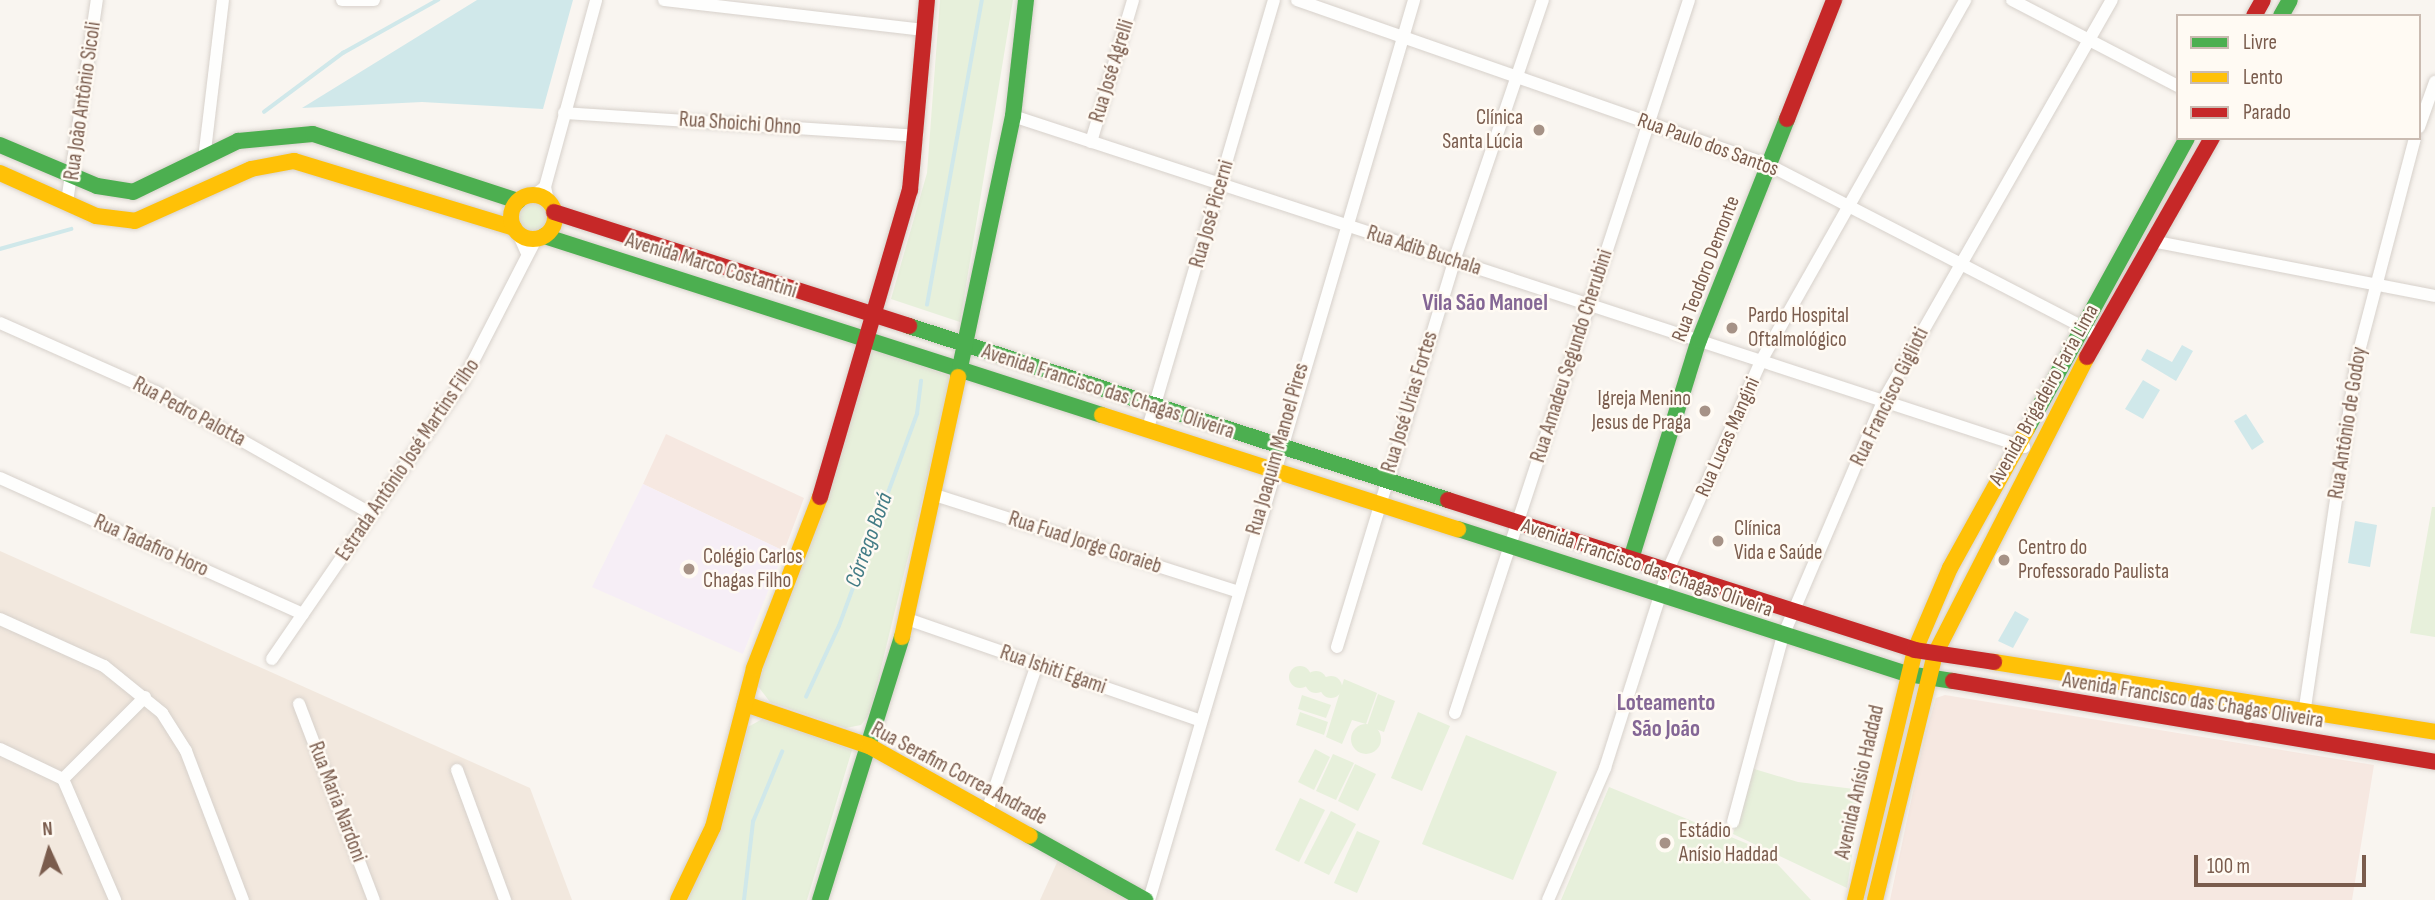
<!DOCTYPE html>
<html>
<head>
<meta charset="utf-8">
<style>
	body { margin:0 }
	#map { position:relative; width:2435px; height:900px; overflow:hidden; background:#f9f5f0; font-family:"Sofia Sans Condensed",sans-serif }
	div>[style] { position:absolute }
	.residential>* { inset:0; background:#f2e8de }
	.commercial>* { inset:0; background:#f6e8e1 }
	.education>* { inset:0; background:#f6eef6 }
	.green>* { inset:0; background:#e7f0db }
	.round { border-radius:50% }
	.water>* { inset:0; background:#d0e8ea }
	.stream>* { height:3.5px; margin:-1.75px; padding:0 1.75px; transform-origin:1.75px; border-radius:1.75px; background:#d0e8ea }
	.roads { filter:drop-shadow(0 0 2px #d7d1cb) drop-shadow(0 0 2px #d7d1cb) }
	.street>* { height:12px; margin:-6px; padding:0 6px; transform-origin:6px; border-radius:6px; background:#fefefd }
	.fast>* { height:16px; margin:-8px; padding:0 8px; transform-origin:8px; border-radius:8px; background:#4caf50 }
	.slow>* { height:16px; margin:-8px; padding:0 8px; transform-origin:8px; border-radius:8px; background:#ffc107 }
	.slow>.ring { margin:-8px; padding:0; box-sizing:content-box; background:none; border:16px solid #ffc107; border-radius:50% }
	.jam>* { height:16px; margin:-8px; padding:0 8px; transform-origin:8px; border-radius:8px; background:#c62828 }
	.dots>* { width:19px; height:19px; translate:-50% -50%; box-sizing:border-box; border:4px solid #fffaf3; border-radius:50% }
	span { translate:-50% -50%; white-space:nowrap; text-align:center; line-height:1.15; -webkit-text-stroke:5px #fffaf3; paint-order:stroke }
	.street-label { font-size:21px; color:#7a5c4d }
	.poi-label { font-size:21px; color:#7a5c4d }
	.right { translate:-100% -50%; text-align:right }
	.left { translate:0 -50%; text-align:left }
	.neighbourhood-label { font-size:23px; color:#846695; font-weight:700 }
	.water-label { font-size:23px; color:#437c86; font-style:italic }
	.legend { position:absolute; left:2176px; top:14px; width:245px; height:126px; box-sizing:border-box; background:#fffaf3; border:2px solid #cabbb1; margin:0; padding:9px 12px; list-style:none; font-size:21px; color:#7a5c4d }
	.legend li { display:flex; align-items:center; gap:14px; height:35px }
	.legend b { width:35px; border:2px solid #cabbb1 }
	.north { position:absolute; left:14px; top:816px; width:70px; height:70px; -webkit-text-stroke:5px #fffaf3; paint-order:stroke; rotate:356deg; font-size:19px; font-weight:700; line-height:28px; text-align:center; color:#7a5c4d }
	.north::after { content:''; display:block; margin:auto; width:24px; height:32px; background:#7a5c4d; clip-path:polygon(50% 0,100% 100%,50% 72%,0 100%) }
	.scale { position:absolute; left:2194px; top:855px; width:172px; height:32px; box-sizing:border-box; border:4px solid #7a5c4d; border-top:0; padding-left:9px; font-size:21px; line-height:24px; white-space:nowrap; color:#7a5c4d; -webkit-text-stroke:5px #fffaf3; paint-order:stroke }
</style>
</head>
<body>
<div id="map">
	<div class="residential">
		<div style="clip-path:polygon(0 551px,530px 788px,572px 900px,0 900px)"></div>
		<div style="clip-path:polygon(1059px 858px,1133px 900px,1040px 900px)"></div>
	</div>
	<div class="commercial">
		<div style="clip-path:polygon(666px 434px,804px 498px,784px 551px,643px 484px)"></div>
		<div style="clip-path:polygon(1945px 695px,2374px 765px,2352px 900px,1890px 900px,1925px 735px,1936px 698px)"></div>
	</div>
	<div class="education">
		<div style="clip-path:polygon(643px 484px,784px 551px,743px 654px,592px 587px)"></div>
	</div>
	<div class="green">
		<div style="clip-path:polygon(940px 0,1013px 0,960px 322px,891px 299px,927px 173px)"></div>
		<div class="round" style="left:518px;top:203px;width:30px;height:30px"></div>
		<div style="clip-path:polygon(873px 348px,952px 377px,870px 713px,861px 725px,846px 728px,770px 702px,757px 685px)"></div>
		<div style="clip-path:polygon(2432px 507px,2435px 507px,2435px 637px,2410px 633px)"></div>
		<div class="round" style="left:1289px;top:666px;width:22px;height:22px"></div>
		<div class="round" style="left:1305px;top:671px;width:22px;height:22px"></div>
		<div class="round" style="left:1320px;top:676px;width:22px;height:22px"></div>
		<div style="clip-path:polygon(1344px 679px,1377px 693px,1366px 724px,1352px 720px,1342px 744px,1326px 737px)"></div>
		<div style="clip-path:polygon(1378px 694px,1395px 701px,1384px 732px,1367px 726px)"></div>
		<div style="clip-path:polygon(1302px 695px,1331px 705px,1326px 718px,1298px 709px)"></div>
		<div style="clip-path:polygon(1300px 712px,1328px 722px,1324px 735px,1296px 725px)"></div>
		<div style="clip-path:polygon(1418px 712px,1450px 726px,1422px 791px,1391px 778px)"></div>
		<div style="clip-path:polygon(764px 718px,852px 750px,807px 900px,685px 900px,727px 808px,748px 727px)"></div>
		<div class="round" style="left:1351px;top:724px;width:30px;height:30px"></div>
		<div style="clip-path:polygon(1466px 735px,1557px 772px,1513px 880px,1422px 844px)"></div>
		<div style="clip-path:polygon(1315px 749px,1330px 757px,1314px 790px,1298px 782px)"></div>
		<div style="clip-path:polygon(1333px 754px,1354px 763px,1336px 800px,1316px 791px)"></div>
		<div style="clip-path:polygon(1355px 764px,1376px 774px,1358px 811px,1338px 801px)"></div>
		<div style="clip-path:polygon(1751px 768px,1798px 782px,1862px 790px,1847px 888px,1733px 834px)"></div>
		<div style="clip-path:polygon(1609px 787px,1765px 851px,1811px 900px,1561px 900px)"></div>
		<div style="clip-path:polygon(1300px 798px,1325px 810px,1299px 862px,1275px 850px)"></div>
		<div style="clip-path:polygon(1331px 811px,1356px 824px,1329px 875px,1304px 863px)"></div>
		<div style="clip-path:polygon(1357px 831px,1380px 841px,1357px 893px,1334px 883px)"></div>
	</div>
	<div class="water">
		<div style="clip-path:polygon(477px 0,573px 0,543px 109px,422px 102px,302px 108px)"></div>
		<div style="clip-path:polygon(2182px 345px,2193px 351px,2176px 381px,2141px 360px,2147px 349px,2172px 362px)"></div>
		<div style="clip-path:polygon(2143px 380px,2160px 390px,2143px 419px,2125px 409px)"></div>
		<div style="clip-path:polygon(2246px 414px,2264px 442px,2252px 450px,2234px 421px)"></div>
		<div style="clip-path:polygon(2355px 521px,2377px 525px,2370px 567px,2348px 563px)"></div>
		<div style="clip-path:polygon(2015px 611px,2029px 619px,2013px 648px,1998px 641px)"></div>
	</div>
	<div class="stream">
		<div style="left:264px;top:112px;width:99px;rotate:-36.8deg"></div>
		<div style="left:343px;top:53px;width:109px;rotate:-29.2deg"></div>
		<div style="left:0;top:249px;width:74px;rotate:-15.7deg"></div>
		<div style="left:927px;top:305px;width:310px;rotate:-79.8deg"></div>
		<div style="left:806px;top:697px;width:78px;rotate:-65.1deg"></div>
		<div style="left:839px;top:626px;width:226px;rotate:-69.8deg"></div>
		<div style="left:917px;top:414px;width:33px;rotate:-83deg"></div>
		<div style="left:744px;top:900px;width:79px;rotate:-83.4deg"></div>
		<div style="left:753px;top:822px;width:76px;rotate:-67.5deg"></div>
	</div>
	<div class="roads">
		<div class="street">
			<div style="left:342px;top:0;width:32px"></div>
			<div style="left:664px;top:0;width:260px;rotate:6.6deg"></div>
			<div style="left:1297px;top:0;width:500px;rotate:19.27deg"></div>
			<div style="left:1769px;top:165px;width:373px;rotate:27.3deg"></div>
			<div style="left:2012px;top:0;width:187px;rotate:27.4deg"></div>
			<div style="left:564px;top:113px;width:354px;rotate:3.7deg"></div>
			<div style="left:1013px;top:116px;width:1064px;rotate:18.13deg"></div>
			<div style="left:2419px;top:127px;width:48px;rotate:-70.4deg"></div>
			<div style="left:1091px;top:142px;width:148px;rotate:-73.5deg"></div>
			<div style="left:204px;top:159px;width:160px;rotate:-83.2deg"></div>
			<div style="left:533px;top:196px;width:15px;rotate:-37deg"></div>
			<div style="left:548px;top:201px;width:14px;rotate:-102deg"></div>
			<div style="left:545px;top:187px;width:194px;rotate:-74.7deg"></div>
			<div style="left:67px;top:202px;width:204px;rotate:-81.6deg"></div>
			<div style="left:518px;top:233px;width:20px;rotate:66deg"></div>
			<div style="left:2157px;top:242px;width:283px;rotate:11deg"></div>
			<div style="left:0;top:323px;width:171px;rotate:23.9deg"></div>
			<div style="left:156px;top:392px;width:248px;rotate:29.5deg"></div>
			<div style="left:1148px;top:428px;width:446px;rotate:-73.6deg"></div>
			<div style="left:0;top:478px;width:332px;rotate:24.2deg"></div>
			<div style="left:935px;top:495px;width:316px;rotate:17.7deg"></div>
			<div style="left:0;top:619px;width:114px;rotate:24.3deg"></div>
			<div style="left:104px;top:666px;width:75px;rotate:39deg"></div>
			<div style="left:162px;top:713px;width:45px;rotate:57.7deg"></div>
			<div style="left:186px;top:751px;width:160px;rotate:69.1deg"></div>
			<div style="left:907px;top:619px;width:309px;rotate:19.1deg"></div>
			<div style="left:1337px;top:647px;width:403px;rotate:-73.1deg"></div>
			<div style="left:1454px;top:261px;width:276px;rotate:-71.2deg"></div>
			<div style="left:272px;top:659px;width:337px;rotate:-55.5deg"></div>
			<div style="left:463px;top:381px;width:160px;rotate:-62.8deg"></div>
			<div style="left:299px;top:704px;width:210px;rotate:69.1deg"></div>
			<div style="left:1455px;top:713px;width:750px;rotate:-71.83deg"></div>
			<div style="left:2304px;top:714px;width:359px;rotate:-81.5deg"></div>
			<div style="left:2357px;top:359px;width:228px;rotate:-75.3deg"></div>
			<div style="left:0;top:749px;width:70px;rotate:25.5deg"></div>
			<div style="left:63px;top:779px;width:132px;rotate:66.7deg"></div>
			<div style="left:457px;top:770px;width:139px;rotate:69.7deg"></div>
			<div style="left:63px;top:779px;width:116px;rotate:-45deg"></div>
			<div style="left:987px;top:811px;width:155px;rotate:-71.2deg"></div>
			<div style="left:1733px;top:822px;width:193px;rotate:-75deg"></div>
			<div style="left:1783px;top:636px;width:255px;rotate:-66.9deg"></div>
			<div style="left:1883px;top:401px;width:462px;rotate:-60.3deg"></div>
			<div style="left:1149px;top:900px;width:938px;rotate:-73.59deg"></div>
			<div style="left:1548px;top:900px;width:144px;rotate:-66.6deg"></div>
			<div style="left:1605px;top:768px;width:208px;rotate:-72.3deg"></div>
			<div style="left:1668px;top:570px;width:229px;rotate:-66deg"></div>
			<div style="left:1761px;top:361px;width:415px;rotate:-60.5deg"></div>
		</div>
		<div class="fast">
			<div style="left:2281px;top:16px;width:18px;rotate:-61deg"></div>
			<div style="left:0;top:145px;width:105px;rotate:22.9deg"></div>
			<div style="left:97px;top:186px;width:36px;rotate:9deg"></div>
			<div style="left:133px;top:192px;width:117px;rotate:-25.9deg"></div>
			<div style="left:238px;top:141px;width:75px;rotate:-5.3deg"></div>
			<div style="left:313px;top:134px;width:216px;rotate:18.1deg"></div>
			<div style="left:544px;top:236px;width:586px;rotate:17.79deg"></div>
			<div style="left:909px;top:326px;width:566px;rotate:17.89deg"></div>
			<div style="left:958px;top:377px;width:267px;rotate:-78.1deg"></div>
			<div style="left:1013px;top:116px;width:117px;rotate:-83.6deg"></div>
			<div style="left:2027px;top:429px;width:332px;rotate:-61.2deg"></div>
			<div style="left:1458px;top:529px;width:473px;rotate:17.9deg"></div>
			<div style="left:1908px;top:674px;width:46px;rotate:8.8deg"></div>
			<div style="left:1631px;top:559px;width:229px;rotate:-72.8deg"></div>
			<div style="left:1699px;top:340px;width:238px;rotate:-68.3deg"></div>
			<div style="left:1030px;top:836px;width:132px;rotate:29.1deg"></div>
			<div style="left:820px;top:900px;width:275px;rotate:-72.7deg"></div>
		</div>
		<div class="slow">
			<div style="left:0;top:173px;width:105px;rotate:24.1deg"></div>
			<div style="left:96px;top:216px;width:39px;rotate:7deg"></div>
			<div style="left:135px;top:221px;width:127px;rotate:-24.1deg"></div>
			<div style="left:251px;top:169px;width:44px;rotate:-10.5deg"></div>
			<div style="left:294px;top:161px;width:230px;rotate:16.9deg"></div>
			<div class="ring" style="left:511px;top:195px;width:28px;height:28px"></div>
			<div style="left:1102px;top:415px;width:374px;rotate:17.8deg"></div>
			<div style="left:902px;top:637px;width:266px;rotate:-77.8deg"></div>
			<div style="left:1994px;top:662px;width:447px;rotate:9deg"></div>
			<div style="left:745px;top:704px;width:131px;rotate:18.7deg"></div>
			<div style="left:869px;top:746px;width:184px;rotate:29.2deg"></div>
			<div style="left:678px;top:900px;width:81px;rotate:-64.4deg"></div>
			<div style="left:713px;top:827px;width:164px;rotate:-75.5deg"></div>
			<div style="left:754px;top:668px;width:183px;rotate:-68.9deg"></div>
			<div style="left:1855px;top:900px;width:257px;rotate:-76.5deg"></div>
			<div style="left:1915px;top:650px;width:89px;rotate:-66.9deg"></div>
			<div style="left:1950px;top:568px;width:159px;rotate:-61deg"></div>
			<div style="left:1875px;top:900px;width:253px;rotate:-76.3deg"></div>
			<div style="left:1935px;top:654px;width:334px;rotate:-62.9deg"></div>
		</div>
		<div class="jam">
			<div style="left:2254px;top:16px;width:18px;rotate:-61deg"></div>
			<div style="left:1787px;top:119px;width:128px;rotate:-68.4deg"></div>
			<div style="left:554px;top:212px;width:373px;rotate:17.8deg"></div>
			<div style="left:2087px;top:357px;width:252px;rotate:-60.3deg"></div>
			<div style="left:820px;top:497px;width:320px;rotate:-73.7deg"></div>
			<div style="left:910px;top:190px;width:191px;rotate:-84.9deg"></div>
			<div style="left:1448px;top:500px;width:490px;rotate:17.8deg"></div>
			<div style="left:1915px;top:650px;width:80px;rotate:8.6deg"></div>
			<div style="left:1953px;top:681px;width:489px;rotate:9.5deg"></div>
		</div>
	</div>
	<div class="dots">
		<div style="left:1539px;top:130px;background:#a69286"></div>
		<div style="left:1732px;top:328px;background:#a69286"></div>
		<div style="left:1705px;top:411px;background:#a69286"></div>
		<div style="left:1718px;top:541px;background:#a69286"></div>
		<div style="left:2004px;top:560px;background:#a69286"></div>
		<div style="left:689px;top:569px;background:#a69286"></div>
		<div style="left:1665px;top:843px;background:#a69286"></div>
	</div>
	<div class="street-label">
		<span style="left:1112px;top:71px;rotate:-73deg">Rua José Agrelli</span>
		<span style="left:83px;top:101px;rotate:-82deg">Rua João Antônio Sicoli</span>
		<span style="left:740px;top:124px;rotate:4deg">Rua Shoichi Ohno</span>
		<span style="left:1708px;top:145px;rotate:20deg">Rua Paulo dos Santos</span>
		<span style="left:1212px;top:214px;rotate:-74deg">Rua José Picerni</span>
		<span style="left:1424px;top:251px;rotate:18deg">Rua Adib Buchala</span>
		<span style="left:711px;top:266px;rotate:17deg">Avenida Marco Costantini</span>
		<span style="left:1706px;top:269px;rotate:-69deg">Rua Teodoro Demonte</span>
		<span style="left:1572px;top:356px;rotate:-72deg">Rua Amadeu Segundo Cherubini</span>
		<span style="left:1108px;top:392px;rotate:18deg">Avenida Francisco das Chagas Oliveira</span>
		<span style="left:2044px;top:395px;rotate:-61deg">Avenida Brigadeiro Faria Lima</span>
		<span style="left:1890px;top:397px;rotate:-64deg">Rua Francisco Giglioti</span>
		<span style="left:1410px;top:402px;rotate:-73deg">Rua José Urias Fortes</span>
		<span style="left:189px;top:412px;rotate:28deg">Rua Pedro Palotta</span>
		<span style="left:2348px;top:423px;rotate:-81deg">Rua Antônio de Godoy</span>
		<span style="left:1728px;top:437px;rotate:-66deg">Rua Lucas Mangini</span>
		<span style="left:1278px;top:449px;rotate:-74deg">Rua Joaquim Manoel Pires</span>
		<span style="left:408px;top:460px;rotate:-56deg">Estrada Antônio José Martins Filho</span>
		<span style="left:1085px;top:543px;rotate:18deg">Rua Fuad Jorge Goraieb</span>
		<span style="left:151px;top:546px;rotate:24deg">Rua Tadafiro Horo</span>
		<span style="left:1647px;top:568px;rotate:19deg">Avenida Francisco das Chagas Oliveira</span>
		<span style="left:1053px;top:670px;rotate:19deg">Rua Ishiti Egami</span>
		<span style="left:2193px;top:701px;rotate:9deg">Avenida Francisco das Chagas Oliveira</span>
		<span style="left:959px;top:774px;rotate:28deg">Rua Serafim Correa Andrade</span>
		<span style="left:1860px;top:782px;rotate:-77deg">Avenida Anísio Haddad</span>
		<span style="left:337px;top:802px;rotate:69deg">Rua Maria Nardoni</span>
	</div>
	<div class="poi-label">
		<span class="right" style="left:1523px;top:130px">Clínica<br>Santa Lúcia</span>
		<span class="left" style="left:1748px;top:328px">Pardo Hospital<br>Oftalmológico</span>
		<span class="right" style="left:1691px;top:411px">Igreja Menino<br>Jesus de Praga</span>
		<span class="left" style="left:1734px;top:541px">Clínica<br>Vida e Saúde</span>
		<span class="left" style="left:2018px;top:560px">Centro do<br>Professorado Paulista</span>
		<span class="left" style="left:703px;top:569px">Colégio Carlos<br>Chagas Filho</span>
		<span class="left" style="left:1679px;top:843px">Estádio<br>Anísio Haddad</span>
	</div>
	<div class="neighbourhood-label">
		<span style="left:1485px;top:303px">Vila São Manoel</span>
		<span style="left:1666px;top:716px">Loteamento<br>São João</span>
	</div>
	<div class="water-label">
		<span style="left:869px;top:540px;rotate:-70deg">Córrego Borá</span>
	</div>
	<ul class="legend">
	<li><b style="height:9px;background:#4caf50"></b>Livre</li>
	<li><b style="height:9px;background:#ffc107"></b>Lento</li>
	<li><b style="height:9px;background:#c62828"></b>Parado</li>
	</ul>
	<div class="north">N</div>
	<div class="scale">100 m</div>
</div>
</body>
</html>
